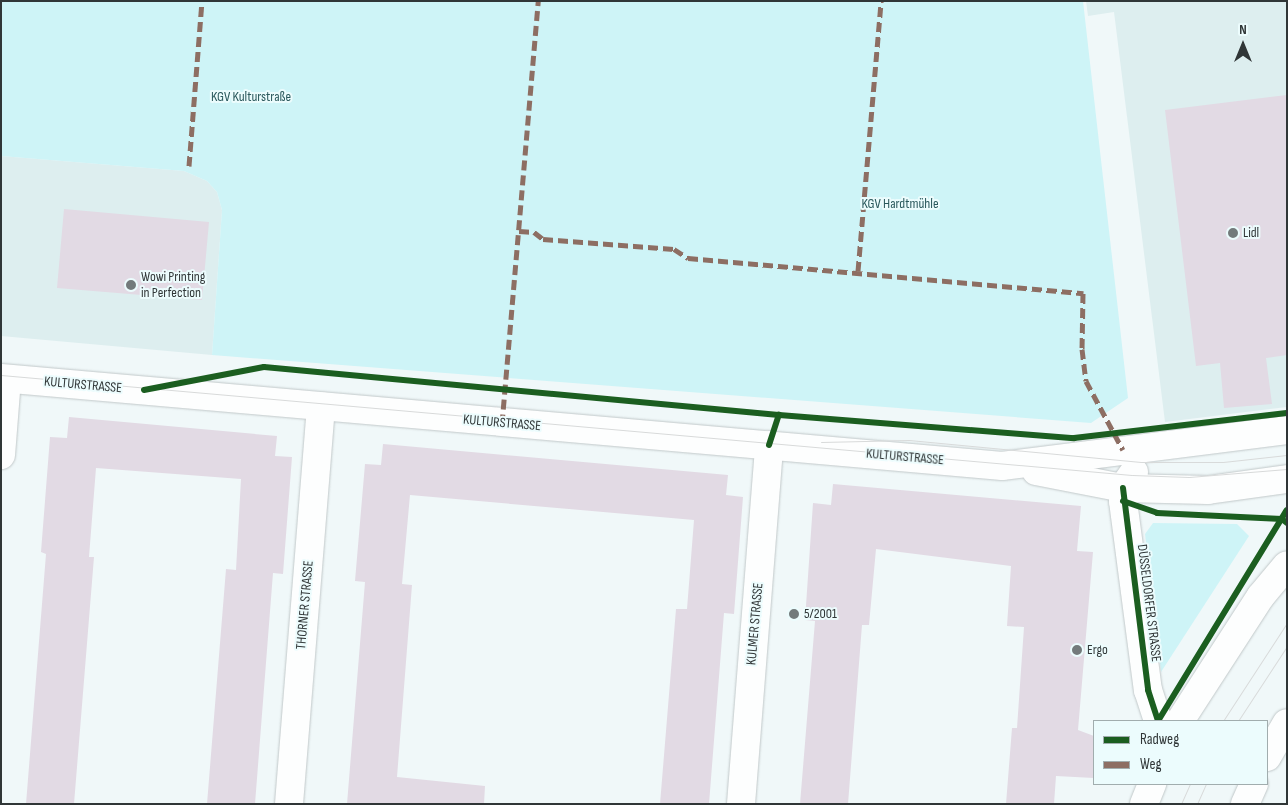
<!DOCTYPE html>
<html>
<head>
<meta charset="utf-8">
<style>
	body { margin:0 }
	#map { position:relative; width:1288px; height:805px; overflow:hidden; background:#f0f8f9; font-family:"Sofia Sans Condensed",sans-serif }
	div>[style] { position:absolute }
	.built>* { inset:0; background:#ddeeef }
	.green>* { inset:0; background:#cef4f7 }
	.building>* { inset:0; background:#e2dae4 }
	.roads { filter:drop-shadow(0 0 1px #c1c8c9) drop-shadow(0 0 1px #c1c8c9) }
	.minor>* { height:28px; margin:-14px; padding:0 14px; transform-origin:14px; border-radius:14px; background:#fdfefe }
	.major>* { height:28px; margin:-14px; padding:0 14px; transform-origin:14px; border-radius:14px; background:#fdfefe }
	.tram>* { height:1px; margin:-0.5px; padding:0 0.5px; transform-origin:0.5px; border-radius:0.5px; background:#d8dada }
	.quiet>* { height:5px; margin-top:-2.5px; transform-origin:0; background:repeating-linear-gradient(90deg,#8d6e63 0 10px,transparent 0 15px) }
	.cycleway>* { height:6px; margin:-3px; padding:0 3px; transform-origin:3px; border-radius:3px; background:#1b5e20 }
	.dots>* { width:14px; height:14px; translate:-50% -50%; box-sizing:border-box; border:2px solid #ecfcfd; border-radius:50% }
	span { translate:-50% -50%; white-space:nowrap; text-align:center; line-height:1.15; -webkit-text-stroke:4px #ecfcfd; paint-order:stroke }
	.park-label { font-size:14px; color:#2a585c }
	.poi-label { font-size:14px; color:#303637 }
	.left { translate:0 -50%; text-align:left }
	.street-label { font-size:14px; color:#303637 }
	.frame { position:absolute; inset:0; border:2px solid #303637; pointer-events:none }
	.legend { position:absolute; left:1093px; top:720px; width:175px; height:65px; box-sizing:border-box; background:#ecfcfd; border:1px solid #a1adae; margin:0; padding:6px 9px; list-style:none; font-size:15px; color:#303637 }
	.legend li { display:flex; align-items:center; gap:10px; height:25px }
	.legend b { width:25px; border:1px solid #a1adae }
	.north { position:absolute; left:1218px; top:20px; width:50px; height:50px; -webkit-text-stroke:4px #ecfcfd; paint-order:stroke; rotate:0deg; font-size:14px; font-weight:700; line-height:20px; text-align:center; color:#303637 }
	.north::after { content:''; display:block; margin:auto; width:18px; height:22px; background:#303637; clip-path:polygon(50% 0,100% 100%,50% 72%,0 100%) }
</style>
</head>
<body>
<div id="map">
	<div class="built">
		<div style="clip-path:polygon(1086px 1px,1287px 1px,1287px 407px,1165px 422px,1114px 12px,1088px 16px)"></div>
		<div style="clip-path:polygon(1px 156px,184px 171px,207px 181px,217px 192px,222px 210px,212px 355px,1px 336px)"></div>
	</div>
	<div class="green">
		<div style="clip-path:polygon(1px 1px,1083px 1px,1128px 398px,1091px 423px,212px 355px,222px 210px,217px 192px,207px 181px,184px 171px,1px 156px)"></div>
		<div style="clip-path:polygon(1153px 523px,1237px 524px,1249px 536px,1161px 672px,1145px 534px)"></div>
	</div>
	<div class="building">
		<div style="clip-path:polygon(1287px 95px,1287px 355px,1266px 358px,1272px 404px,1224px 408px,1220px 363px,1196px 366px,1165px 110px)"></div>
		<div style="clip-path:polygon(64px 209px,209px 222px,202px 300px,57px 288px)"></div>
		<div style="clip-path:polygon(69px 417px,277px 436px,275px 456px,292px 457px,283px 574px,273px 573px,255px 804px,207px 804px,226px 569px,236px 570px,241px 479px,96px 468px,89px 557px,94px 557px,74px 804px,26px 804px,46px 554px,41px 552px,50px 437px,67px 438px)"></div>
		<div style="clip-path:polygon(383px 444px,728px 475px,726px 495px,743px 497px,734px 614px,724px 613px,709px 804px,660px 804px,676px 609px,687px 609px,694px 520px,410px 495px,402px 584px,412px 585px,397px 777px,485px 786px,484px 804px,347px 804px,365px 582px,355px 581px,365px 464px,381px 465px)"></div>
		<div style="clip-path:polygon(833px 484px,1081px 506px,1077px 551px,1093px 552px,1078px 730px,1094px 736px,1094px 778px,1056px 776px,1054px 804px,1006px 804px,1012px 728px,1017px 728px,1024px 627px,1007px 626px,1011px 566px,876px 549px,869px 625px,862px 625px,848px 804px,800px 804px,815px 621px,805px 620px,813px 503px,831px 505px)"></div>
	</div>
	<div class="roads">
		<div class="minor">
			<div style="left:1px;top:378px;width:1005px;rotate:5.02deg"></div>
			<div style="left:1002px;top:466px;width:287px;rotate:-7.2deg"></div>
			<div style="left:1px;top:455px;width:76px;rotate:-85.5deg"></div>
			<div style="left:1036px;top:471px;width:89px;rotate:11.1deg"></div>
			<div style="left:1123px;top:488px;width:85px;rotate:1.3deg"></div>
			<div style="left:1208px;top:490px;width:80px;rotate:-7.9deg"></div>
			<div style="left:1134px;top:472px;width:19px;rotate:125deg"></div>
			<div style="left:1123px;top:488px;width:13px;rotate:90deg"></div>
			<div style="left:1123px;top:501px;width:191px;rotate:82.5deg"></div>
			<div style="left:1148px;top:690px;width:33px;rotate:72deg"></div>
			<div style="left:289px;top:804px;width:399px;rotate:-85.4deg"></div>
			<div style="left:741px;top:804px;width:360px;rotate:-85.5deg"></div>
		</div>
		<div class="major">
			<div style="left:1180px;top:721px;width:149px;rotate:-57.1deg"></div>
			<div style="left:1261px;top:596px;width:40px;rotate:-50deg"></div>
			<div style="left:1267px;top:757px;width:39px;rotate:-60deg"></div>
			<div style="left:1144px;top:804px;width:22px;rotate:-68deg"></div>
			<div style="left:1245px;top:804px;width:22px;rotate:-66deg"></div>
		</div>
	</div>
	<div class="tram">
		<div style="left:1px;top:375px;width:1135px;rotate:5.05deg"></div>
		<div style="left:1132px;top:475px;width:57px;rotate:2deg"></div>
		<div style="left:1189px;top:477px;width:98px;rotate:-4.7deg"></div>
		<div style="left:821px;top:442px;width:88px;rotate:-1.3deg"></div>
		<div style="left:909px;top:440px;width:233px;rotate:5.4deg"></div>
		<div style="left:1141px;top:462px;width:82px"></div>
		<div style="left:1223px;top:462px;width:64px;rotate:-6.2deg"></div>
		<div style="left:1223px;top:721px;width:117px;rotate:-56.9deg"></div>
		<div style="left:1238px;top:721px;width:90px;rotate:-56.8deg"></div>
		<div style="left:1181px;top:804px;width:22px;rotate:-66deg"></div>
		<div style="left:1197px;top:804px;width:22px;rotate:-66deg"></div>
	</div>
	<div class="quiet">
		<div style="left:189px;top:166px;width:166px;rotate:-85.5deg"></div>
		<div style="left:519px;top:231px;width:15px;rotate:4deg"></div>
		<div style="left:534px;top:232px;width:11px;rotate:38deg"></div>
		<div style="left:543px;top:239px;width:131px;rotate:4.4deg"></div>
		<div style="left:674px;top:249px;width:17px;rotate:33deg"></div>
		<div style="left:688px;top:258px;width:397px;rotate:5.1deg"></div>
		<div style="left:1083px;top:293px;width:56px;rotate:91deg"></div>
		<div style="left:1082px;top:349px;width:32px;rotate:83deg"></div>
		<div style="left:1086px;top:381px;width:78px;rotate:61.8deg"></div>
		<div style="left:858px;top:271px;width:271px;rotate:-85.1deg"></div>
		<div style="left:502px;top:424px;width:425px;rotate:-85.1deg"></div>
	</div>
	<div class="cycleway">
		<div style="left:144px;top:390px;width:122px;rotate:-10.9deg"></div>
		<div style="left:264px;top:367px;width:517px;rotate:5.32deg"></div>
		<div style="left:769px;top:445px;width:32px;rotate:-72deg"></div>
		<div style="left:779px;top:415px;width:296px;rotate:4.5deg"></div>
		<div style="left:1074px;top:438px;width:214px;rotate:-6.7deg"></div>
		<div style="left:1123px;top:488px;width:204px;rotate:82.9deg"></div>
		<div style="left:1148px;top:690px;width:33px;rotate:72deg"></div>
		<div style="left:1123px;top:501px;width:36px;rotate:19deg"></div>
		<div style="left:1157px;top:513px;width:125px;rotate:2.7deg"></div>
		<div style="left:1282px;top:519px;width:6px;rotate:39deg"></div>
		<div style="left:1158px;top:721px;width:247px;rotate:-58.6deg"></div>
	</div>
	<div class="dots">
		<div style="left:1233px;top:233px;background:#737a7b"></div>
		<div style="left:131px;top:285px;background:#737a7b"></div>
		<div style="left:794px;top:614px;background:#737a7b"></div>
		<div style="left:1077px;top:650px;background:#737a7b"></div>
	</div>
	<div class="park-label">
		<span style="left:251px;top:97px">KGV Kulturstraße</span>
		<span style="left:900px;top:204px">KGV Hardtmühle</span>
	</div>
	<div class="poi-label">
		<span class="left" style="left:1243px;top:233px">Lidl</span>
		<span class="left" style="left:141px;top:285px">Wowi Printing<br>in Perfection</span>
		<span class="left" style="left:804px;top:614px">5/2001</span>
		<span class="left" style="left:1087px;top:650px">Ergo</span>
	</div>
	<div class="street-label">
		<span style="left:83px;top:385px;rotate:5deg">KULTURSTRASSE</span>
		<span style="left:502px;top:423px;rotate:5deg">KULTURSTRASSE</span>
		<span style="left:905px;top:457px;rotate:5deg">KULTURSTRASSE</span>
		<span style="left:1149px;top:603px;rotate:83deg">DÜSSELDORFER STRASSE</span>
		<span style="left:305px;top:605px;rotate:-85deg">THORNER STRASSE</span>
		<span style="left:755px;top:624px;rotate:-85deg">KULMER STRASSE</span>
	</div>
	<div class="frame"></div>
	<ul class="legend">
	<li><b style="height:6px;background:#1b5e20"></b>Radweg</li>
	<li><b style="height:6px;background:#8d6e63"></b>Weg</li>
	</ul>
	<div class="north">N</div>
</div>
</body>
</html>
